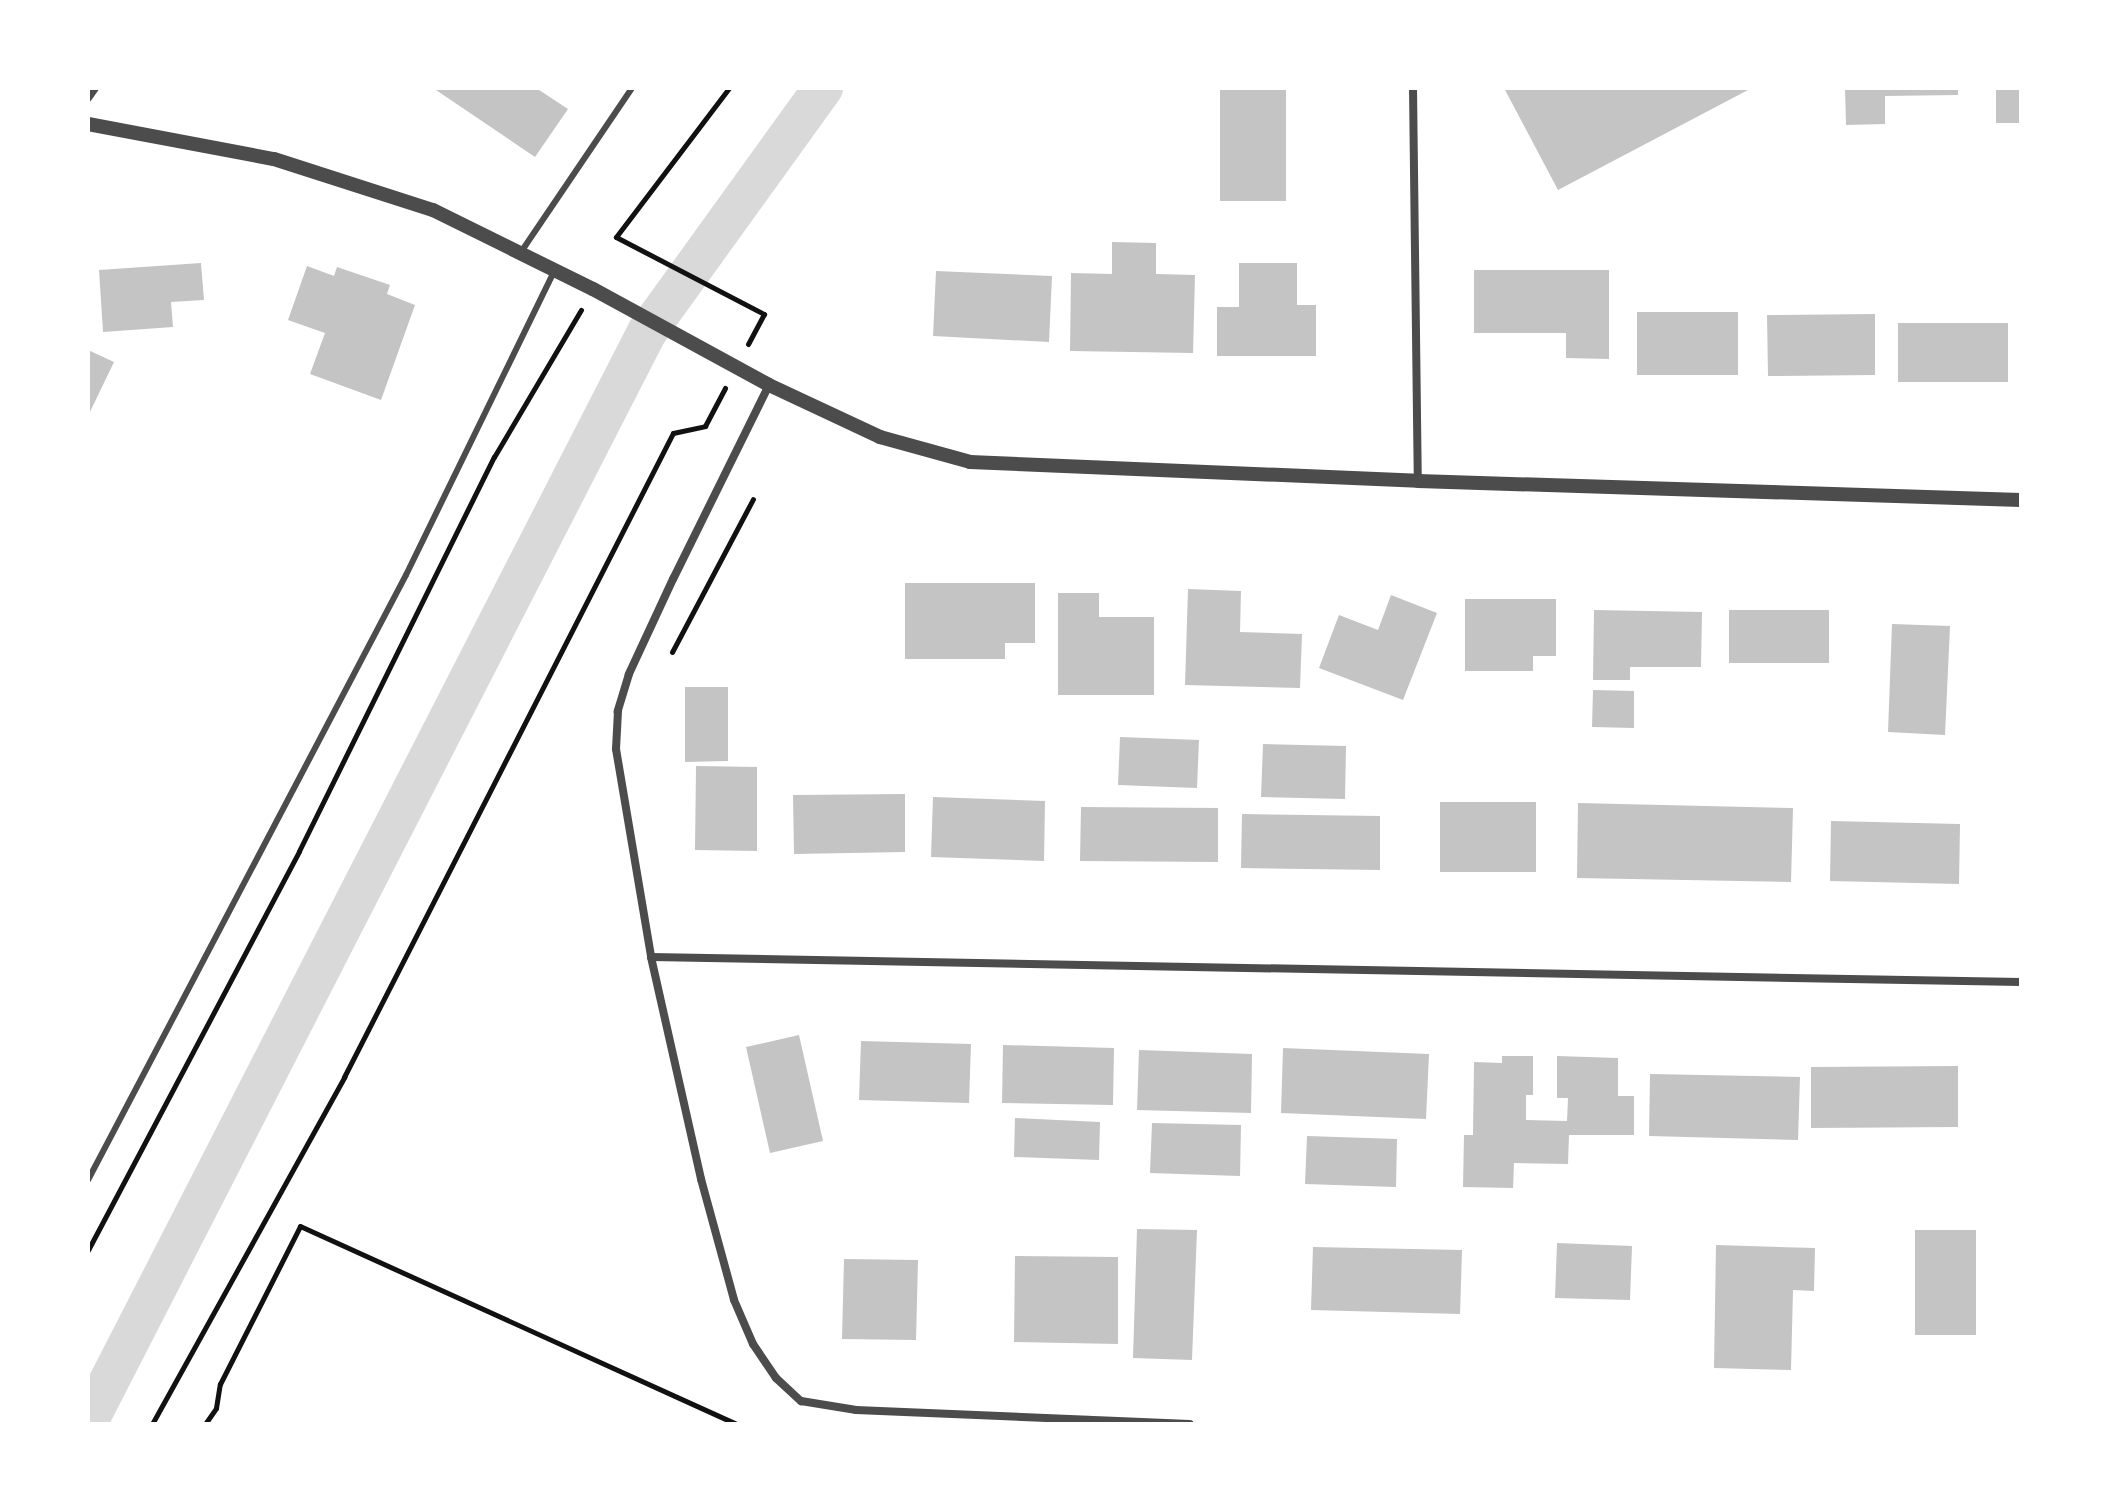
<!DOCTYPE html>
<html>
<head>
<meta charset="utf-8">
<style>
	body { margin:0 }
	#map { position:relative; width:2109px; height:1512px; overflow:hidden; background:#fff; font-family:Arial,sans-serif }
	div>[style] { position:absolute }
	.canal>* { height:40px; margin:-20px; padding:0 20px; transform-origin:20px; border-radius:20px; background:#d9d9d9 }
	.building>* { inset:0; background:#c4c4c4 }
	.path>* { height:5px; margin:-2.5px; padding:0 2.5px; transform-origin:2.5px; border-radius:2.5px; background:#111 }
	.service>* { height:6px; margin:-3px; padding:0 3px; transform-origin:3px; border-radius:3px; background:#4c4c4c }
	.minor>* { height:8px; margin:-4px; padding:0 4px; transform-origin:4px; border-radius:4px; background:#4c4c4c }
	.tertiary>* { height:14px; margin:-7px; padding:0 7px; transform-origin:7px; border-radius:7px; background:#4c4c4c }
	span { translate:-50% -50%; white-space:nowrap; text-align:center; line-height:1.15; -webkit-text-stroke:7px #fff; paint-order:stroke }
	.frame { position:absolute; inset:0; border:90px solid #fff; pointer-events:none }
</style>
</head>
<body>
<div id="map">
	<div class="canal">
		<div style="left:88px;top:1422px;width:1225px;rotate:-62.85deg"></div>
		<div style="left:647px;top:332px;width:301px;rotate:-54.2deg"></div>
	</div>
	<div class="building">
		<div style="clip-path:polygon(433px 88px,536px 88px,568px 109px,535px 157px)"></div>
		<div style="clip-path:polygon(1220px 88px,1286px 88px,1286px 201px,1220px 201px)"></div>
		<div style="clip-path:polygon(1504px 88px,1747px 88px,1748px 90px,1558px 190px)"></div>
		<div style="clip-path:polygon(1845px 88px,1958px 88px,1958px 95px,1885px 96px,1885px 124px,1846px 125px)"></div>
		<div style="clip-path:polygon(1996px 88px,2021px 88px,2021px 123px,1996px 123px)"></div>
		<div style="clip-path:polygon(1112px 242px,1156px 243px,1156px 274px,1195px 275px,1193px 353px,1070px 351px,1071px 273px,1112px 274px)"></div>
		<div style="clip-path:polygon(201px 263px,204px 300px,171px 302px,173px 327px,103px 332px,99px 270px)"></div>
		<div style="clip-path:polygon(1239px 263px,1297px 263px,1297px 305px,1316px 305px,1316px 356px,1217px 356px,1217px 307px,1239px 307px)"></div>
		<div style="clip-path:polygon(307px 266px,334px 276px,337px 267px,390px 285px,387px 294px,415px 305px,381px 400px,310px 374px,325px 333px,288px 320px)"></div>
		<div style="clip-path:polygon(1474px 270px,1609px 270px,1609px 359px,1566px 358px,1566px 333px,1474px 333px)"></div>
		<div style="clip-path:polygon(936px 271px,1052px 276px,1049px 342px,933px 336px)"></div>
		<div style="clip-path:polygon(1637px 312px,1738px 312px,1738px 375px,1637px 375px)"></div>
		<div style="clip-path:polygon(1875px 314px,1875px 375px,1768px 376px,1767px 315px)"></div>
		<div style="clip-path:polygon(1898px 323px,2008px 323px,2008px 382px,1898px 382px)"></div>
		<div style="clip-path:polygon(88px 350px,114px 362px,88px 416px)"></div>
		<div style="clip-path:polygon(905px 583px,1035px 583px,1035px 643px,1005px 643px,1005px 659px,905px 659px)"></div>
		<div style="clip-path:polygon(1188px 589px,1241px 591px,1240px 632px,1302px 634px,1300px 688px,1185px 685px)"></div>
		<div style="clip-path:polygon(1058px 593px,1099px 593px,1099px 617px,1154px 617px,1154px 695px,1058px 695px)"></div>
		<div style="clip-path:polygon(1391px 595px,1437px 613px,1403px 700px,1319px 668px,1339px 615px,1378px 630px)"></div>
		<div style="clip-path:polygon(1465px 599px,1556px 599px,1556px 656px,1533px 656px,1533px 671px,1465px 671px)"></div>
		<div style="clip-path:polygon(1594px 610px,1702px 612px,1701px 667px,1630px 667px,1630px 680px,1593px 680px)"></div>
		<div style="clip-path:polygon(1729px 610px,1829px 610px,1829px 663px,1729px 663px)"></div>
		<div style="clip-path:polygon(1892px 624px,1950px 626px,1945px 735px,1888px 732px)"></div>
		<div style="clip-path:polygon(685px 687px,728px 687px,728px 761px,685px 762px)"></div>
		<div style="clip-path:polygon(1593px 690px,1634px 691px,1634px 728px,1592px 727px)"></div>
		<div style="clip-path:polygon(1120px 737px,1199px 740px,1197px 788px,1118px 785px)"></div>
		<div style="clip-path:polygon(1263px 744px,1346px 746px,1345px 799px,1261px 797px)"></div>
		<div style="clip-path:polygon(696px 766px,757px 767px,757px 851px,695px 850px)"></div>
		<div style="clip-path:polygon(905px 794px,905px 852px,794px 854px,793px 795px)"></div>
		<div style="clip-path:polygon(933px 797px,1045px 801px,1044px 861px,931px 857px)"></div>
		<div style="clip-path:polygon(1440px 802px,1536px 802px,1536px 872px,1440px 872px)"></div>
		<div style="clip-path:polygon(1578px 803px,1793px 808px,1791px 882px,1577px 878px)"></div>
		<div style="clip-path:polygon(1081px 807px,1218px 808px,1218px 862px,1080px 861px)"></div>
		<div style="clip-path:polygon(1242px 814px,1380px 816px,1380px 870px,1241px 868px)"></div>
		<div style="clip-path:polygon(1831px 821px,1960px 824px,1959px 884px,1830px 881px)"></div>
		<div style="clip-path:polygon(799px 1035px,823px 1141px,770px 1153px,746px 1047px)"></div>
		<div style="clip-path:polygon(861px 1041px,971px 1044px,969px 1103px,859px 1100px)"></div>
		<div style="clip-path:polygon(1003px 1045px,1114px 1048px,1113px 1105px,1002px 1103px)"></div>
		<div style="clip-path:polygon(1283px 1048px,1429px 1054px,1426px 1119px,1281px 1113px)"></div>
		<div style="clip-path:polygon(1139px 1050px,1252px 1054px,1251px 1113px,1137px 1110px)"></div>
		<div style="clip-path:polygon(1502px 1056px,1533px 1056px,1533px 1095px,1526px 1095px,1526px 1120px,1567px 1121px,1568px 1098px,1557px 1098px,1557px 1056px,1618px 1058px,1618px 1096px,1634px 1096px,1634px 1135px,1569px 1135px,1568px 1164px,1514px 1163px,1513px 1188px,1463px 1187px,1464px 1135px,1473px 1135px,1474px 1062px,1502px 1063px)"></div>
		<div style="clip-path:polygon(1958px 1066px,1958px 1127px,1811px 1128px,1811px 1067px)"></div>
		<div style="clip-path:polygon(1650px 1074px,1800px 1077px,1798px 1140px,1649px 1136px)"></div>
		<div style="clip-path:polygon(1015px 1118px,1100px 1122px,1099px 1160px,1014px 1157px)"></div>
		<div style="clip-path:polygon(1152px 1123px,1241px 1125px,1240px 1176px,1150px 1173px)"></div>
		<div style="clip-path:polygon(1307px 1136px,1397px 1139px,1396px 1187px,1305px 1184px)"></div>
		<div style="clip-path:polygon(1137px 1229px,1197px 1230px,1192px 1360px,1133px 1358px)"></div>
		<div style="clip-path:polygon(1915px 1230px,1976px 1230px,1976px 1335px,1915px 1335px)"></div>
		<div style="clip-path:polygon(1557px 1243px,1632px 1246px,1630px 1300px,1555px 1298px)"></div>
		<div style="clip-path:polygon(1716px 1245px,1815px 1248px,1814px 1291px,1793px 1290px,1791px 1370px,1714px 1368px)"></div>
		<div style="clip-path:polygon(1313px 1247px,1462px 1250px,1460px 1314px,1311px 1310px)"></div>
		<div style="clip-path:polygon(1015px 1256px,1118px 1257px,1118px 1344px,1014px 1342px)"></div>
		<div style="clip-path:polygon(844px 1259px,918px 1260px,916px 1340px,842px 1339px)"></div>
	</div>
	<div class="path">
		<div style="left:729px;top:88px;width:187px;rotate:127.2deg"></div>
		<div style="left:616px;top:237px;width:167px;rotate:27.5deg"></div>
		<div style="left:764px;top:314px;width:34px;rotate:118deg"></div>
		<div style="left:672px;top:652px;width:173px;rotate:-62.1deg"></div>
		<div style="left:88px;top:1250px;width:451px;rotate:-62.1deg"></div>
		<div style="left:299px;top:851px;width:440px;rotate:-63.7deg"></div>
		<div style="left:494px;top:457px;width:171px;rotate:-59.4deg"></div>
		<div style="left:152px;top:1424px;width:397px;rotate:-61deg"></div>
		<div style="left:344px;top:1077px;width:723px;rotate:-62.94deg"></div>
		<div style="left:673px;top:433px;width:33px;rotate:-12deg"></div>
		<div style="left:705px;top:426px;width:43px;rotate:-62.2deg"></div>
		<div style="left:205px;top:1424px;width:19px;rotate:-55deg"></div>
		<div style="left:216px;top:1408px;width:24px;rotate:-81deg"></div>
		<div style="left:220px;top:1384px;width:177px;rotate:-63.1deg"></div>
		<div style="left:300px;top:1226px;width:479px;rotate:24.4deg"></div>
	</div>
	<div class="service">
		<div style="left:521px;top:252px;width:198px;rotate:-55.9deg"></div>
		<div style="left:88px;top:1180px;width:683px;rotate:-62.27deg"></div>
		<div style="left:406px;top:575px;width:337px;rotate:-64deg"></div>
	</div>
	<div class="minor">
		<div style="left:1413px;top:88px;width:393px;rotate:89.3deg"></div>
		<div style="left:88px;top:98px;width:12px;rotate:-55deg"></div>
		<div style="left:769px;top:385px;width:216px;rotate:116.3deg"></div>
		<div style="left:673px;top:579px;width:105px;rotate:114.9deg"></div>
		<div style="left:629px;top:674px;width:39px;rotate:107deg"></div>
		<div style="left:618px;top:711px;width:38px;rotate:93deg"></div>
		<div style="left:616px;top:749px;width:211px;rotate:80.4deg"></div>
		<div style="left:651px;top:957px;width:228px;rotate:77.3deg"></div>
		<div style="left:701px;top:1179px;width:125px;rotate:74.7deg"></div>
		<div style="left:734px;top:1300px;width:48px;rotate:66.6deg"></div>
		<div style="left:753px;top:1344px;width:41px;rotate:55.9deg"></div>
		<div style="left:776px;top:1378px;width:34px;rotate:43deg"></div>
		<div style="left:801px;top:1401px;width:56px;rotate:9.3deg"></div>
		<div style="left:856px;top:1410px;width:334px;rotate:2.4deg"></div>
		<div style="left:651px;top:957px;width:1370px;rotate:1.05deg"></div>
	</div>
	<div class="tertiary">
		<div style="left:88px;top:124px;width:189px;rotate:10.7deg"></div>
		<div style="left:274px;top:159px;width:167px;rotate:17.8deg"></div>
		<div style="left:433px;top:210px;width:178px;rotate:26.3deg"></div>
		<div style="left:593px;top:289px;width:200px;rotate:28.6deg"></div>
		<div style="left:769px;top:385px;width:123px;rotate:25.1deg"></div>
		<div style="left:880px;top:437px;width:93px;rotate:15.5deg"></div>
		<div style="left:970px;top:462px;width:448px;rotate:2.4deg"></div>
		<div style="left:1418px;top:481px;width:603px;rotate:1.8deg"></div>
	</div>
	<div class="frame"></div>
</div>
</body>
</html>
